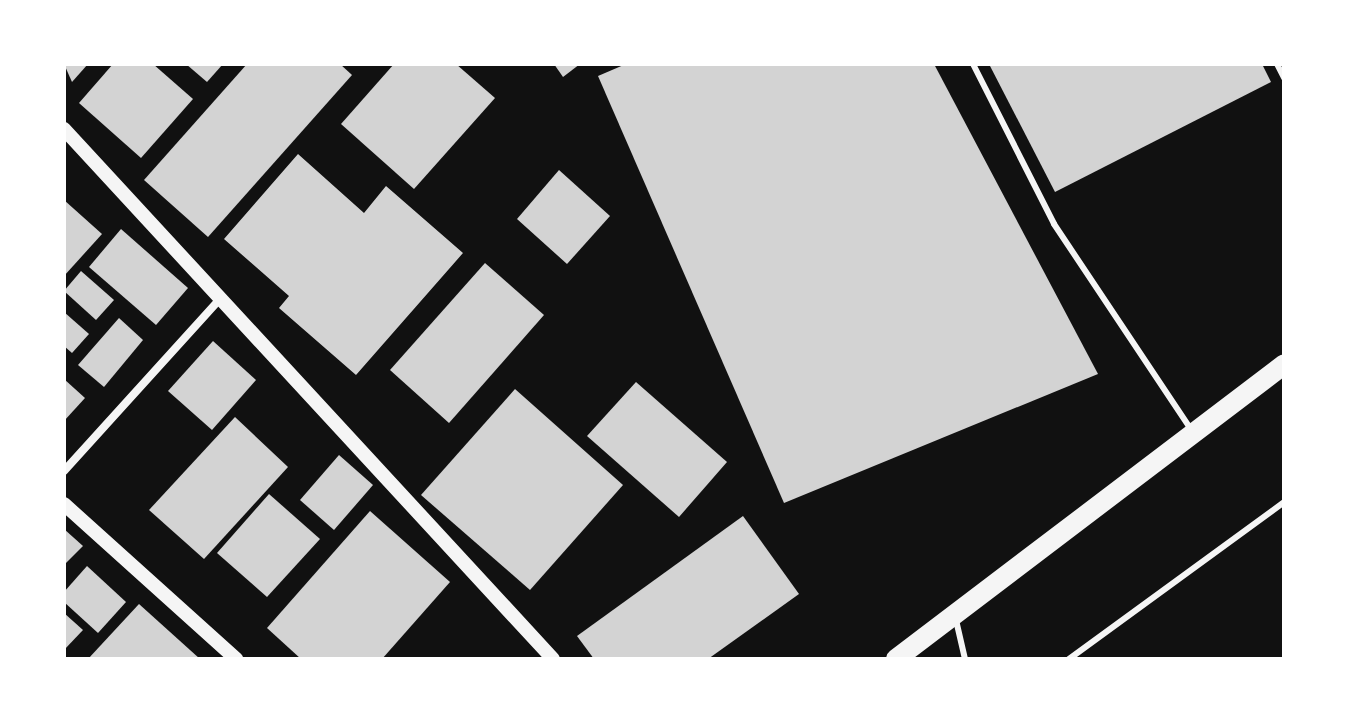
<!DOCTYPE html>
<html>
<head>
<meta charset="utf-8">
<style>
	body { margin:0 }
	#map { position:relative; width:1348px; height:723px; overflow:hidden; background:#111; font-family:"Fira Sans Condensed",sans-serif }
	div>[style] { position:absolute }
	.building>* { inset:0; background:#d3d3d3 }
	.service>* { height:6px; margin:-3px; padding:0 3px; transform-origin:3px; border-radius:3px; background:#f5f5f5 }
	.minor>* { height:8px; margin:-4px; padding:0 4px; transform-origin:4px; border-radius:4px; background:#f5f5f5 }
	.tertiary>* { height:14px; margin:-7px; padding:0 7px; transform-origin:7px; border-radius:7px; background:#f5f5f5 }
	.primary>* { height:20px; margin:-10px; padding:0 10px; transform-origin:10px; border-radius:10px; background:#f5f5f5 }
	span { translate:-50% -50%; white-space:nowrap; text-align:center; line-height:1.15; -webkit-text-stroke:6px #fff; paint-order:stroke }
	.frame { position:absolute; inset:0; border:66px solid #fff; pointer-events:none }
</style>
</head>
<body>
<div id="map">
	<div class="building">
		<div style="clip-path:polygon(64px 64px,88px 64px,72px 82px)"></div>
		<div style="clip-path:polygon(113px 64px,153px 64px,193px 99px,141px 158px,79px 103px)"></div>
		<div style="clip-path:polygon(186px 64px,223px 64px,207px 82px)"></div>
		<div style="clip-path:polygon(247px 64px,340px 64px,352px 75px,208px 237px,144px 180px)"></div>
		<div style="clip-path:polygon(394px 64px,456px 64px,495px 98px,414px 189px,341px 124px)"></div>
		<div style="clip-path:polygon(554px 64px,580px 64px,563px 77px)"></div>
		<div style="clip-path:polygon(626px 64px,934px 64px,1098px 374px,784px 503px,598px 76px)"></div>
		<div style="clip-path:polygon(989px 64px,1262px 64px,1271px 82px,1055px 192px)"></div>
		<div style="clip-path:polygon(298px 154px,364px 213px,386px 186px,463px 253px,356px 375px,279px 308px,289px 296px,224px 239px)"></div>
		<div style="clip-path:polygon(559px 170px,610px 216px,567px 264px,517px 219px)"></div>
		<div style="clip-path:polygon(64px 200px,102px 234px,64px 276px)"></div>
		<div style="clip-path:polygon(121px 229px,188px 288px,156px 325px,89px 267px)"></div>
		<div style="clip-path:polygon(485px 263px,544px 315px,449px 423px,390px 370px)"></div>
		<div style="clip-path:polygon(81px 271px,114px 300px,96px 320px,64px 291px)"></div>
		<div style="clip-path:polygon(64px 312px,89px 334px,72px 353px,64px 346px)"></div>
		<div style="clip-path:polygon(119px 318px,143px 340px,104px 387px,78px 365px)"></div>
		<div style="clip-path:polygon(213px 341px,256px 380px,212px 430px,168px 391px)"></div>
		<div style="clip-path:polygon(64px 379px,85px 398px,64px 421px)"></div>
		<div style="clip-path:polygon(636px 382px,727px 462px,679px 517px,587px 436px)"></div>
		<div style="clip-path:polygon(515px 389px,623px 485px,530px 590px,421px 495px)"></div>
		<div style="clip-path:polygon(235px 417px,288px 467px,204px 559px,149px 510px)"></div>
		<div style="clip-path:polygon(339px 455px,373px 485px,334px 530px,300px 500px)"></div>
		<div style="clip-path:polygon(269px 494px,320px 539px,267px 597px,217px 553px)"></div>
		<div style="clip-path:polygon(370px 511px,450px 582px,382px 659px,301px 659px,267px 628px)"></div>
		<div style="clip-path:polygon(743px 516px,799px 594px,708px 659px,594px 659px,577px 636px)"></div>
		<div style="clip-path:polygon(64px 529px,83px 546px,64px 565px)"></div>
		<div style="clip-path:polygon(87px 566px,126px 602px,98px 633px,64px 602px,64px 592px)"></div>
		<div style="clip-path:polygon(139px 604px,200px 659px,88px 659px)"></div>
		<div style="clip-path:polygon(64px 613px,83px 630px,64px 650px)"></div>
	</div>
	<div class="service">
		<div style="left:973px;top:64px;width:179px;rotate:63.1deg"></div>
		<div style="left:1054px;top:224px;width:249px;rotate:56.3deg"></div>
		<div style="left:1277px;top:64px;width:16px;rotate:63deg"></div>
		<div style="left:956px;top:620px;width:40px;rotate:77deg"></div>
		<div style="left:1069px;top:659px;width:266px;rotate:-36.1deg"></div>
	</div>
	<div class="minor">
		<div style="left:64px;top:471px;width:234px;rotate:-47.8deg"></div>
	</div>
	<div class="tertiary">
		<div style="left:64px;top:129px;width:721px;rotate:47.3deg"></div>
		<div style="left:64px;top:504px;width:232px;rotate:42deg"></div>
	</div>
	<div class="primary">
		<div style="left:896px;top:659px;width:487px;rotate:-37.2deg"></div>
	</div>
	<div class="frame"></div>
</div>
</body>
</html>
